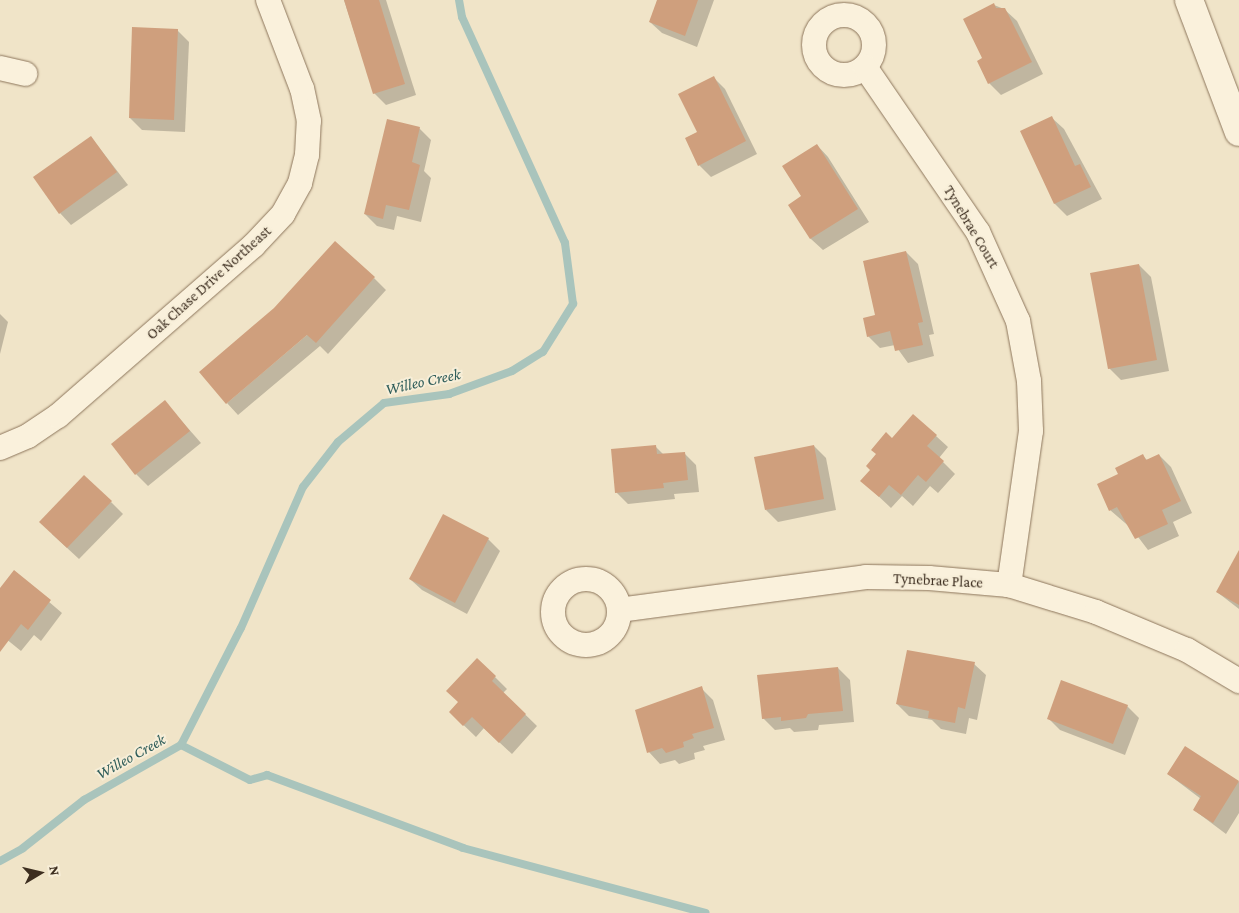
<!DOCTYPE html>
<html>
<head>
<meta charset="utf-8">
<style>
	body { margin:0 }
	#map { position:relative; width:1239px; height:913px; overflow:hidden; background:#f0e4c8; font-family:"Crimson Pro",serif }
	div>[style] { position:absolute }
	.shadow>* { inset:0; background:#0003 }
	.stream>* { height:8px; margin:-4px; padding:0 4px; transform-origin:4px; border-radius:4px; background:#a9c4bc }
	.building>* { inset:0; background:#cf9f7d }
	.roads { filter:drop-shadow(0 0 1px #8d765c) drop-shadow(0 0 1px #8d765c) }
	.street>* { height:24px; margin:-12px; padding:0 12px; transform-origin:12px; border-radius:12px; background:#faf1dc }
	.street>.ring { margin:-12px; padding:0; box-sizing:content-box; background:none; border:24px solid #faf1dc; border-radius:50% }
	.secondary>* { height:28px; margin:-14px; padding:0 14px; transform-origin:14px; border-radius:14px; background:#faf1dc }
	span { translate:-50% -50%; white-space:nowrap; text-align:center; line-height:1.15; -webkit-text-stroke:4px #f7eed8; paint-order:stroke }
	.street-label { font-size:15px; color:#3d2e20 }
	.water-label { font-size:16px; color:#2f5d5a; font-style:italic }
	.north { position:absolute; left:15px; top:848px; width:50px; height:50px; -webkit-text-stroke:4px #f7eed8; paint-order:stroke; rotate:81deg; font-size:14px; font-weight:700; line-height:20px; text-align:center; color:#3d2e20 }
	.north::after { content:''; display:block; margin:auto; width:18px; height:22px; background:#3d2e20; clip-path:polygon(50% 0,100% 100%,50% 72%,0 100%) }
</style>
</head>
<body>
<div id="map">
	<div class="shadow">
		<div style="clip-path:polygon(344px 0,386px 0,416px 95px,386px 105px,374px 93px)"></div>
		<div style="clip-path:polygon(658px 0,714px 0,697px 47px,662px 33px,650px 22px)"></div>
		<div style="clip-path:polygon(994px 5px,1004px 9px,1017px 21px,1043px 74px,1001px 95px,989px 83px,984px 59px)"></div>
		<div style="clip-path:polygon(177px 30px,189px 42px,185px 132px,142px 130px,130px 118px)"></div>
		<div style="clip-path:polygon(713px 77px,725px 89px,757px 154px,711px 177px,699px 165px,699px 132px)"></div>
		<div style="clip-path:polygon(1052px 118px,1064px 129px,1102px 199px,1067px 216px,1055px 204px,1022px 132px)"></div>
		<div style="clip-path:polygon(419px 128px,431px 140px,424px 171px,431px 178px,421px 222px,397px 216px,394px 230px,377px 226px,365px 214px)"></div>
		<div style="clip-path:polygon(91px 137px,128px 185px,71px 225px,60px 213px)"></div>
		<div style="clip-path:polygon(817px 145px,828px 157px,869px 222px,823px 250px,811px 239px,790px 205px,803px 197px)"></div>
		<div style="clip-path:polygon(906px 252px,918px 264px,934px 334px,929px 335px,934px 356px,908px 363px,895px 345px,880px 348px,868px 336px)"></div>
		<div style="clip-path:polygon(1139px 265px,1151px 277px,1169px 371px,1121px 380px,1109px 368px)"></div>
		<div style="clip-path:polygon(374px 278px,386px 290px,328px 354px,320px 346px,238px 415px,227px 403px)"></div>
		<div style="clip-path:polygon(0 314px,8px 322px,0 354px)"></div>
		<div style="clip-path:polygon(165px 402px,201px 443px,148px 486px,136px 474px)"></div>
		<div style="clip-path:polygon(936px 436px,948px 447px,939px 458px,955px 474px,938px 493px,930px 486px,913px 506px,902px 496px,891px 508px,874px 492px,871px 470px,892px 439px)"></div>
		<div style="clip-path:polygon(655px 446px,664px 455px,684px 453px,696px 465px,699px 492px,674px 494px,675px 499px,628px 504px,616px 492px)"></div>
		<div style="clip-path:polygon(814px 446px,826px 458px,836px 510px,778px 522px,766px 510px)"></div>
		<div style="clip-path:polygon(1159px 455px,1171px 467px,1192px 513px,1173px 522px,1179px 536px,1148px 550px,1132px 529px,1110px 510px,1120px 475px,1143px 456px,1147px 460px)"></div>
		<div style="clip-path:polygon(111px 502px,123px 514px,79px 559px,52px 534px)"></div>
		<div style="clip-path:polygon(488px 539px,500px 551px,467px 614px,422px 590px,410px 579px)"></div>
		<div style="clip-path:polygon(1239px 553px,1239px 609px,1217px 592px)"></div>
		<div style="clip-path:polygon(14px 572px,62px 613px,41px 641px,34px 635px,21px 651px,0 634px,0 590px)"></div>
		<div style="clip-path:polygon(974px 664px,986px 675px,977px 720px,969px 718px,966px 734px,941px 729px,932px 720px,909px 716px,897px 704px)"></div>
		<div style="clip-path:polygon(838px 668px,850px 680px,854px 722px,819px 725px,818px 730px,794px 732px,790px 728px,775px 730px,763px 718px)"></div>
		<div style="clip-path:polygon(495px 677px,507px 689px,503px 693px,537px 726px,512px 754px,484px 728px,476px 737px,450px 712px)"></div>
		<div style="clip-path:polygon(701px 688px,713px 700px,725px 740px,703px 746px,705px 750px,694px 753px,695px 759px,679px 764px,675px 760px,660px 764px,649px 752px)"></div>
		<div style="clip-path:polygon(1127px 706px,1139px 718px,1125px 755px,1060px 730px,1048px 718px)"></div>
		<div style="clip-path:polygon(1185px 747px,1239px 782px,1239px 813px,1226px 834px,1194px 810px,1201px 799px,1168px 774px)"></div>
	</div>
	<div class="stream">
		<div style="left:181px;top:745px;width:77px;rotate:26.9deg"></div>
		<div style="left:250px;top:780px;width:18px;rotate:-16deg"></div>
		<div style="left:267px;top:775px;width:209px;rotate:20.4deg"></div>
		<div style="left:463px;top:848px;width:251px;rotate:15deg"></div>
		<div style="left:0;top:861px;width:26px;rotate:-29deg"></div>
		<div style="left:23px;top:848px;width:78px;rotate:-38.2deg"></div>
		<div style="left:84px;top:800px;width:112px;rotate:-29.6deg"></div>
		<div style="left:181px;top:745px;width:131px;rotate:-62.9deg"></div>
		<div style="left:241px;top:628px;width:154px;rotate:-66.3deg"></div>
		<div style="left:303px;top:487px;width:57px;rotate:-52.1deg"></div>
		<div style="left:338px;top:442px;width:60px;rotate:-40.3deg"></div>
		<div style="left:384px;top:403px;width:66px;rotate:-7.9deg"></div>
		<div style="left:449px;top:394px;width:67px;rotate:-20.1deg"></div>
		<div style="left:512px;top:371px;width:36px;rotate:-32deg"></div>
		<div style="left:543px;top:352px;width:57px;rotate:-58deg"></div>
		<div style="left:573px;top:304px;width:62px;rotate:-97.5deg"></div>
		<div style="left:565px;top:243px;width:248px;rotate:-114.5deg"></div>
		<div style="left:462px;top:17px;width:17px;rotate:-100deg"></div>
	</div>
	<div class="building">
		<div style="clip-path:polygon(344px 0,379px 0,405px 84px,373px 94px)"></div>
		<div style="clip-path:polygon(657px 0,698px 0,685px 36px,649px 22px)"></div>
		<div style="clip-path:polygon(994px 3px,996px 8px,1005px 8px,1032px 62px,988px 84px,977px 61px,982px 58px,963px 19px)"></div>
		<div style="clip-path:polygon(132px 27px,178px 29px,174px 120px,129px 118px)"></div>
		<div style="clip-path:polygon(714px 76px,746px 141px,698px 166px,685px 138px,697px 132px,678px 94px)"></div>
		<div style="clip-path:polygon(1052px 116px,1075px 166px,1080px 164px,1091px 187px,1054px 204px,1020px 131px)"></div>
		<div style="clip-path:polygon(387px 119px,420px 127px,412px 162px,420px 165px,409px 210px,386px 205px,383px 219px,364px 214px)"></div>
		<div style="clip-path:polygon(91px 136px,117px 172px,59px 214px,33px 177px)"></div>
		<div style="clip-path:polygon(817px 144px,858px 209px,810px 239px,788px 205px,801px 196px,782px 166px)"></div>
		<div style="clip-path:polygon(335px 241px,375px 277px,316px 343px,307px 335px,226px 404px,199px 372px,274px 308px)"></div>
		<div style="clip-path:polygon(906px 251px,923px 322px,918px 323px,923px 345px,895px 351px,890px 331px,867px 337px,863px 318px,875px 315px,863px 261px)"></div>
		<div style="clip-path:polygon(1139px 264px,1157px 360px,1108px 369px,1090px 273px)"></div>
		<div style="clip-path:polygon(165px 400px,190px 431px,135px 475px,111px 444px)"></div>
		<div style="clip-path:polygon(913px 414px,937px 435px,927px 446px,944px 461px,926px 482px,918px 475px,901px 495px,889px 485px,879px 497px,860px 481px,870px 470px,866px 466px,876px 454px,871px 450px,886px 432px,892px 438px)"></div>
		<div style="clip-path:polygon(656px 445px,657px 454px,685px 452px,688px 480px,663px 483px,664px 488px,615px 493px,611px 449px)"></div>
		<div style="clip-path:polygon(814px 445px,824px 499px,765px 510px,754px 457px)"></div>
		<div style="clip-path:polygon(1143px 454px,1146px 460px,1159px 454px,1181px 501px,1162px 510px,1168px 524px,1135px 539px,1117px 507px,1109px 511px,1097px 484px,1118px 474px,1115px 468px)"></div>
		<div style="clip-path:polygon(84px 475px,112px 501px,67px 548px,39px 522px)"></div>
		<div style="clip-path:polygon(443px 514px,489px 538px,455px 603px,409px 579px)"></div>
		<div style="clip-path:polygon(1239px 550px,1239px 605px,1216px 592px)"></div>
		<div style="clip-path:polygon(14px 570px,51px 600px,28px 630px,21px 624px,0 652px,0 588px)"></div>
		<div style="clip-path:polygon(907px 650px,975px 662px,965px 709px,958px 707px,955px 723px,928px 718px,929px 711px,896px 704px)"></div>
		<div style="clip-path:polygon(477px 658px,496px 676px,492px 681px,526px 714px,499px 743px,472px 717px,463px 726px,449px 712px,458px 702px,446px 691px)"></div>
		<div style="clip-path:polygon(838px 667px,843px 711px,808px 714px,806px 718px,781px 721px,781px 717px,762px 719px,757px 675px)"></div>
		<div style="clip-path:polygon(1061px 680px,1128px 705px,1113px 744px,1047px 719px)"></div>
		<div style="clip-path:polygon(702px 686px,714px 728px,692px 734px,694px 738px,683px 742px,684px 747px,666px 753px,662px 748px,647px 753px,635px 710px)"></div>
		<div style="clip-path:polygon(1185px 746px,1239px 781px,1213px 823px,1193px 810px,1201px 796px,1167px 774px)"></div>
	</div>
	<div class="roads">
		<div class="street">
			<div class="ring" style="left:814px;top:15px;width:36px;height:36px"></div>
			<div style="left:865px;top:67px;width:200px;rotate:55.6deg"></div>
			<div style="left:978px;top:232px;width:98px;rotate:65.8deg"></div>
			<div style="left:1018px;top:321px;width:61px;rotate:79.6deg"></div>
			<div style="left:1029px;top:381px;width:50px;rotate:87.7deg"></div>
			<div style="left:1031px;top:431px;width:156px;rotate:98.1deg"></div>
			<div style="left:0;top:68px;width:26px;rotate:13deg"></div>
			<div style="left:0;top:448px;width:30px;rotate:-23deg"></div>
			<div style="left:28px;top:436px;width:36px;rotate:-34deg"></div>
			<div style="left:58px;top:416px;width:259px;rotate:-41.1deg"></div>
			<div style="left:253px;top:246px;width:44px;rotate:-46.8deg"></div>
			<div style="left:283px;top:214px;width:35px;rotate:-61deg"></div>
			<div style="left:300px;top:183px;width:29px;rotate:-76deg"></div>
			<div style="left:307px;top:155px;width:34px;rotate:-87deg"></div>
			<div style="left:309px;top:121px;width:33px;rotate:-102deg"></div>
			<div style="left:302px;top:89px;width:95px;rotate:-110.9deg"></div>
			<div class="ring" style="left:553px;top:579px;width:42px;height:42px"></div>
			<div style="left:619px;top:610px;width:249px;rotate:-7.6deg"></div>
			<div style="left:866px;top:577px;width:63px;rotate:0.9deg"></div>
			<div style="left:929px;top:578px;width:80px;rotate:5deg"></div>
			<div style="left:1009px;top:585px;width:91px;rotate:17.2deg"></div>
			<div style="left:1096px;top:612px;width:99px;rotate:22.7deg"></div>
			<div style="left:1187px;top:650px;width:61px;rotate:30.8deg"></div>
		</div>
		<div class="secondary">
			<div style="left:1189px;top:0;width:141px;rotate:69.3deg"></div>
		</div>
	</div>
	<div class="street-label">
		<span style="left:971px;top:227px;rotate:59deg">Tynebrae Court</span>
		<span style="left:209px;top:283px;rotate:-42deg">Oak Chase Drive Northeast</span>
		<span style="left:938px;top:581px;rotate:3deg">Tynebrae Place</span>
	</div>
	<div class="water-label">
		<span style="left:423px;top:382px;rotate:-12deg">Willeo Creek</span>
		<span style="left:131px;top:757px;rotate:-29deg">Willeo Creek</span>
	</div>
	<div class="north">N</div>
</div>
</body>
</html>
